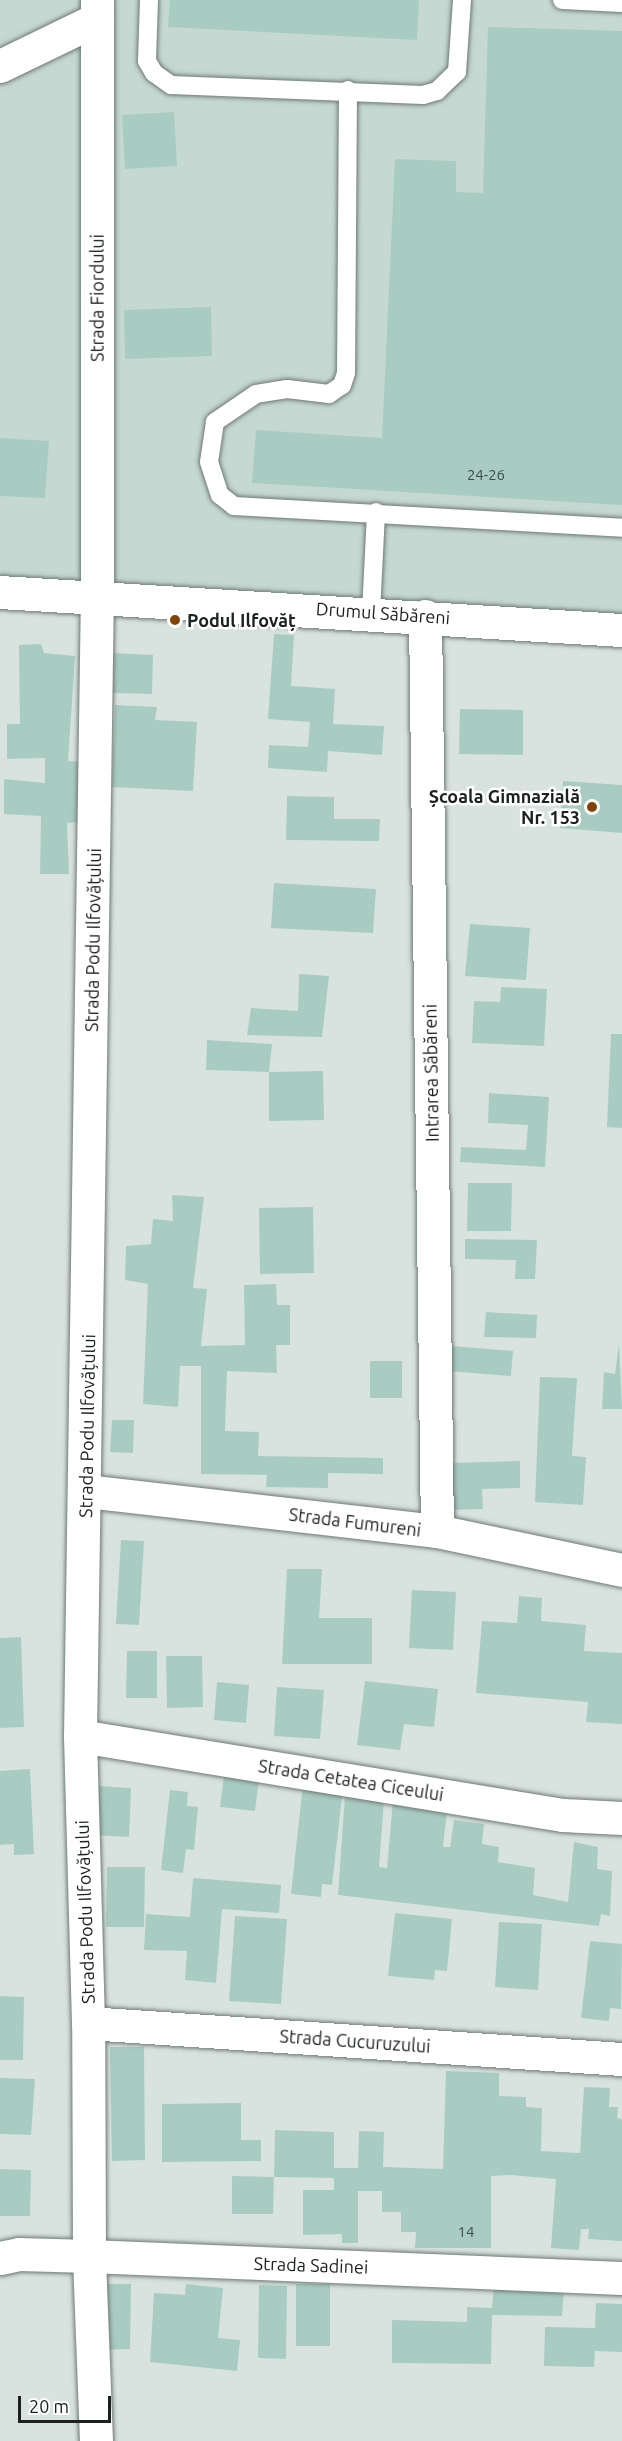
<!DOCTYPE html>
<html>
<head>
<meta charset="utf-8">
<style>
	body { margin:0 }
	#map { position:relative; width:622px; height:2441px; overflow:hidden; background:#d8e3df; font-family:Ubuntu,sans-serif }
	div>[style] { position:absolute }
	.built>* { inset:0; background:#c5d8d1 }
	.building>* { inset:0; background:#a9ccc2 }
	.roads { filter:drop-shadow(0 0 2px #6f7976) drop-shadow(0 0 2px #6f7976) }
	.lane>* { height:18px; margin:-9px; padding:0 9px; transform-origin:9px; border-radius:9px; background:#fff }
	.street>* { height:33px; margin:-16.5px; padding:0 16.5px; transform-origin:16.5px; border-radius:16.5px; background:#fff }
	.secondary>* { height:33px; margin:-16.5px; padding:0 16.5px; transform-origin:16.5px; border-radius:16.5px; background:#fff }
	.dots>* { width:16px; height:16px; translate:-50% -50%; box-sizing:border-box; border:3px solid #fff; border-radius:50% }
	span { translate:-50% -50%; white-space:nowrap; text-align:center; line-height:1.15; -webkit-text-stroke:5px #fff; paint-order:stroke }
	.number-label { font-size:15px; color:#3f4b47 }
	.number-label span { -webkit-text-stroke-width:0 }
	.street-label { font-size:18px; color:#1c201e }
	.poi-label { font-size:18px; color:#1c201e; font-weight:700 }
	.left { translate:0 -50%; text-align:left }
	.right { translate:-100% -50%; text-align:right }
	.scale { position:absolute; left:18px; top:2396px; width:93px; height:27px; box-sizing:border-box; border:3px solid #1c201e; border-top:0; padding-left:8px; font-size:18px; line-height:21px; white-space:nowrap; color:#1c201e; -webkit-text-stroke:4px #fff; paint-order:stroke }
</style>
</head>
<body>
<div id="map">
	<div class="built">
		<div style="clip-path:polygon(0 0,622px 0,622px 646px,84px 610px,0 610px)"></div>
	</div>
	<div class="building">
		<div style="clip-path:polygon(170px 0,419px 0,417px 40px,168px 27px)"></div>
		<div style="clip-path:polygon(488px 27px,622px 31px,622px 505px,252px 483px,256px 430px,382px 438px,395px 159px,456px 161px,456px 192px,483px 193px)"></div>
		<div style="clip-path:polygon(174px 112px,177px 166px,125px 169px,122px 115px)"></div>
		<div style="clip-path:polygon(211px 307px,212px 356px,125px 359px,124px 310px)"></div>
		<div style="clip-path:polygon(0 438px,49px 441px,45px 498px,0 496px)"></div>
		<div style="clip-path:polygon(274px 634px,294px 635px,291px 686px,335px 689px,333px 724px,384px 726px,382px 755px,328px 751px,327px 772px,268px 768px,269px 745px,308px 747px,310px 722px,268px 719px)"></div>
		<div style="clip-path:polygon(41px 644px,44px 653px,75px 656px,68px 761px,83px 762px,80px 822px,67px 823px,69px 874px,40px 874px,41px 816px,4px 814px,4px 779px,45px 783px,45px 758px,7px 759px,7px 724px,20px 724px,19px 645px)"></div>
		<div style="clip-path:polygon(113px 653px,153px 655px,152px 694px,112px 693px)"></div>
		<div style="clip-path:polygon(115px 705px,157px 707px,155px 720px,197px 722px,193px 791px,112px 787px)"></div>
		<div style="clip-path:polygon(460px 709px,523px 710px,523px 755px,459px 754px)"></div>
		<div style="clip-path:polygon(563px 781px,622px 785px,622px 833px,560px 828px)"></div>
		<div style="clip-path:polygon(287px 796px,334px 797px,334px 819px,380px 819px,379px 841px,286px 840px)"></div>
		<div style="clip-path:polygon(274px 883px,376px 889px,373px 933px,271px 928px)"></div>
		<div style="clip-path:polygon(470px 924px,530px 928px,526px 980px,465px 976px)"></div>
		<div style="clip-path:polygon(299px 974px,329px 976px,322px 1037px,247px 1035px,251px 1008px,298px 1011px)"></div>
		<div style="clip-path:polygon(501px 987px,547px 989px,544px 1046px,472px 1043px,474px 1001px,500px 1002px)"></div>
		<div style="clip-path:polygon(611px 1034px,622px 1034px,622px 1128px,607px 1127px)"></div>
		<div style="clip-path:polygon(207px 1040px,272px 1044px,269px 1072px,206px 1070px)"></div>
		<div style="clip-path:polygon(323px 1071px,324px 1120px,269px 1121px,269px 1072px)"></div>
		<div style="clip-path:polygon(489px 1093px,549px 1097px,545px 1167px,460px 1162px,461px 1147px,526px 1150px,528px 1125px,488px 1123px)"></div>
		<div style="clip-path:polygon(468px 1183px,512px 1183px,511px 1231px,467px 1231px)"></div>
		<div style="clip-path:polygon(172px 1195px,204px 1197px,193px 1288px,207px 1289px,201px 1346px,245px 1345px,244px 1285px,276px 1284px,277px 1305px,290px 1305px,290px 1345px,276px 1345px,277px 1373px,227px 1371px,225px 1431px,259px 1432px,258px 1456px,383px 1458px,383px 1474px,328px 1473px,328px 1488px,266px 1487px,267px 1475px,201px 1474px,201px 1366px,180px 1366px,178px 1407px,143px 1404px,148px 1284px,125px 1280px,126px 1246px,151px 1244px,153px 1219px,173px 1221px)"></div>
		<div style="clip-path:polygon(313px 1207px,314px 1273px,260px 1274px,259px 1208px)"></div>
		<div style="clip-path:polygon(465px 1239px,537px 1240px,535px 1279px,515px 1279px,516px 1260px,465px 1259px)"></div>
		<div style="clip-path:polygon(486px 1312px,537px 1315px,536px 1338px,484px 1337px)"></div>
		<div style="clip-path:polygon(619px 1343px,622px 1409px,602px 1409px,604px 1372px,615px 1374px)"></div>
		<div style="clip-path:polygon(451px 1346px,513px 1351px,511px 1376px,449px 1371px)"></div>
		<div style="clip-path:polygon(370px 1361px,402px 1361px,402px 1398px,370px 1398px)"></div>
		<div style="clip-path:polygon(540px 1377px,577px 1378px,572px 1456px,586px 1457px,583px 1505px,535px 1502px)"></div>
		<div style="clip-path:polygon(112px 1420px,134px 1420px,133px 1453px,110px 1452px)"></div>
		<div style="clip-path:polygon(520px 1461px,520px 1488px,482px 1489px,483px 1509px,451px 1510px,450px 1463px)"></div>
		<div style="clip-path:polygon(121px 1540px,144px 1541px,139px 1625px,116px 1624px)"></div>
		<div style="clip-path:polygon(287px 1569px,322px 1569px,319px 1618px,372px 1618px,372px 1664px,282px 1664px)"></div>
		<div style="clip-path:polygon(412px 1590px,456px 1592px,453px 1650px,409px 1648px)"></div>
		<div style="clip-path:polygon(519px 1596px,542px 1598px,541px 1621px,586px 1625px,584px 1651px,622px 1653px,622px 1724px,586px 1722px,588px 1702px,476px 1693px,482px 1621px,517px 1623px)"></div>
		<div style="clip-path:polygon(21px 1637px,24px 1727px,0 1728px,0 1638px)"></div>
		<div style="clip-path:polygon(127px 1651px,157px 1651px,157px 1698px,126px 1698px)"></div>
		<div style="clip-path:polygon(166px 1656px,202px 1656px,203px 1707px,167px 1708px)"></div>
		<div style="clip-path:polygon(365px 1681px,438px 1689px,434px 1727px,404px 1724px,400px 1750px,357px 1745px)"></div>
		<div style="clip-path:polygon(217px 1682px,249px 1685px,246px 1723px,214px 1720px)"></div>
		<div style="clip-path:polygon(277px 1687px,324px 1690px,320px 1739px,274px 1736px)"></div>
		<div style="clip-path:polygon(30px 1769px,34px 1854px,14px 1855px,14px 1844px,0 1845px,0 1771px)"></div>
		<div style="clip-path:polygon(224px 1776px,259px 1780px,255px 1811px,220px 1807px)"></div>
		<div style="clip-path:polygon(303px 1784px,343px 1788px,332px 1885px,322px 1884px,321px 1897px,291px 1894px)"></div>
		<div style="clip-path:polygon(97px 1786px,131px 1788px,129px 1837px,94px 1835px)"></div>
		<div style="clip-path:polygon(170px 1790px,188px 1792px,187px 1806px,198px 1807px,194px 1850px,186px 1849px,183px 1873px,161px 1870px)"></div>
		<div style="clip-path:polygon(345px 1795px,384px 1799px,379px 1867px,387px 1868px,393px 1801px,447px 1810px,443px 1847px,450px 1847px,454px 1820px,484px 1824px,482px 1844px,499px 1847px,498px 1862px,535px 1868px,533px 1895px,568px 1902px,574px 1842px,598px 1847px,597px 1869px,612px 1871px,610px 1916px,601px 1914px,599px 1926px,338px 1895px)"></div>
		<div style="clip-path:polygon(107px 1867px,145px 1867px,144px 1927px,106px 1927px)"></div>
		<div style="clip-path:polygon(193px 1878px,281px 1885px,279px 1913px,222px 1909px,216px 1983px,185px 1980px,187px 1951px,144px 1950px,146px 1914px,190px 1917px)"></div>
		<div style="clip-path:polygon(395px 1913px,452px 1919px,447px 1971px,435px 1970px,434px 1980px,388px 1976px)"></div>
		<div style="clip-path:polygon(235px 1916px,287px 1919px,281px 2004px,229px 2001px)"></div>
		<div style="clip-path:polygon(499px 1922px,542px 1924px,538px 1990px,495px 1987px)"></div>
		<div style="clip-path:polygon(590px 1941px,622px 1944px,621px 2009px,610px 2008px,609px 2021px,581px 2018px)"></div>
		<div style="clip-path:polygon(0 1996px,24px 1997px,23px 2060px,0 2060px)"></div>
		<div style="clip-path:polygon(110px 2047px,144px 2047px,145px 2160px,112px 2161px)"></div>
		<div style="clip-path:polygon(446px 2071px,499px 2073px,499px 2096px,526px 2097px,526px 2107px,542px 2108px,541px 2151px,580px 2153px,584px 2087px,610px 2088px,609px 2107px,618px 2107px,617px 2118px,622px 2119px,622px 2241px,588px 2239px,589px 2229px,581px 2229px,579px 2250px,551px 2248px,556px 2179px,511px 2175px,491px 2176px,491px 2248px,415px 2248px,416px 2232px,401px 2232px,401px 2212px,382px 2212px,382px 2191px,358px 2191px,358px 2243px,342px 2243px,342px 2234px,303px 2235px,303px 2190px,334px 2190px,334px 2178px,274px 2177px,273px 2214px,232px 2214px,232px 2176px,274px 2177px,275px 2130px,334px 2132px,334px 2168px,358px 2168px,359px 2131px,384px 2132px,383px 2167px,443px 2169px)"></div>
		<div style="clip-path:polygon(0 2078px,35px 2079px,31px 2135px,0 2134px)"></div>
		<div style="clip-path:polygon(241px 2103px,241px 2140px,261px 2140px,261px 2161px,162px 2162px,162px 2104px)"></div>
		<div style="clip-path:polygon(0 2169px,31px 2170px,30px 2216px,0 2216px)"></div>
		<div style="clip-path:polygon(95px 2284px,131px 2284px,130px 2349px,94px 2350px)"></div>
		<div style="clip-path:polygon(186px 2284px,223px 2288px,218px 2338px,240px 2340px,237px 2371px,150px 2362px,154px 2293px,185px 2295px)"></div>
		<div style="clip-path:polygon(296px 2284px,330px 2284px,330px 2346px,296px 2346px)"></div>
		<div style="clip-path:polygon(259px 2285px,287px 2286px,286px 2359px,258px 2358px)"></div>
		<div style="clip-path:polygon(494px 2285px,564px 2288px,562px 2316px,492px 2315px,491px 2364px,392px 2363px,392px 2320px,467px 2322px,467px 2307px,492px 2308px)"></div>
		<div style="clip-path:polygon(596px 2303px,622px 2304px,622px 2352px,595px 2351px,594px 2367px,544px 2366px,545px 2327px,595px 2328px)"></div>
	</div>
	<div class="roads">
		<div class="lane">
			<div style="left:149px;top:0;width:61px;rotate:91.9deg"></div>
			<div style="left:147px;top:61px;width:14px;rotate:60deg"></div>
			<div style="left:154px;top:73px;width:21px;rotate:35deg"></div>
			<div style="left:171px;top:85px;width:252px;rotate:2.3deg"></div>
			<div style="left:423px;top:95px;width:15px;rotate:-16deg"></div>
			<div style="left:437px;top:91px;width:28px;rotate:-44deg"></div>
			<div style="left:457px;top:72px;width:72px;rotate:-86deg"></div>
			<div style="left:562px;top:0;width:60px;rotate:2.9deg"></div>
			<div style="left:348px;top:90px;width:283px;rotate:90.4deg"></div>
			<div style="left:346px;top:373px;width:13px;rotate:108deg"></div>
			<div style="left:342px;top:385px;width:16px;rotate:145deg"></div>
			<div style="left:329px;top:394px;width:42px;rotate:-173.2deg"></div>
			<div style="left:287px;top:389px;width:31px;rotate:171deg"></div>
			<div style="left:256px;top:394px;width:50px;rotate:145.7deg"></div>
			<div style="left:215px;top:422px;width:40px;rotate:98.5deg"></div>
			<div style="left:209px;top:462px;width:35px;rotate:72deg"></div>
			<div style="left:220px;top:495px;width:18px;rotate:38deg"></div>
			<div style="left:234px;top:506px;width:389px;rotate:3.2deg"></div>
			<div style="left:371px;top:612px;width:100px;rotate:-87.1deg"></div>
		</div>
		<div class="street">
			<div style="left:0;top:66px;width:108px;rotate:-25.9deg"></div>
			<div style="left:425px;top:616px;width:915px;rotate:89.25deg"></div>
			<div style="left:86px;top:1491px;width:353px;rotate:6.5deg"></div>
			<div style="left:437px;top:1531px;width:189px;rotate:11.9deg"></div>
			<div style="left:80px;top:1736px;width:489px;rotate:9.3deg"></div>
			<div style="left:563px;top:1815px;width:59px;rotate:2.9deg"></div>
			<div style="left:88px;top:2023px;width:535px;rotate:3.86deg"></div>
			<div style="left:0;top:2258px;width:19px;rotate:-12deg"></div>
			<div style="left:19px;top:2254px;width:70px;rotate:1.6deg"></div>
			<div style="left:89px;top:2256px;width:533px;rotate:2.36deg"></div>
			<div style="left:96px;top:2441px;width:185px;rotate:-92.2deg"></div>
			<div style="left:89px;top:2256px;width:233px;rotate:-90.2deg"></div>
			<div style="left:88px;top:2023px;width:287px;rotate:-91.6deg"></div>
			<div style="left:80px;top:1736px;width:1140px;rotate:-89.15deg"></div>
			<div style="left:97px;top:596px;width:596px;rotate:-90deg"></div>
		</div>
		<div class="secondary">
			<div style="left:0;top:592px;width:623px;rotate:3.5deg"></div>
		</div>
	</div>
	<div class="dots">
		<div style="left:175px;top:620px;background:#834308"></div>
		<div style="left:592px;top:807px;background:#834308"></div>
	</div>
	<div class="number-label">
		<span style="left:486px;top:475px">24-26</span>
		<span style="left:466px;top:2232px">14</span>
	</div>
	<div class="street-label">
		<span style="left:97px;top:298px;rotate:-90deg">Strada Fiordului</span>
		<span style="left:383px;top:613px;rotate:4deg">Drumul Săbăreni</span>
		<span style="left:93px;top:940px;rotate:-89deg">Strada Podu Ilfovățului</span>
		<span style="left:431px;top:1073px;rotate:-91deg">Intrarea Săbăreni</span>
		<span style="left:87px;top:1426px;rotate:-89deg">Strada Podu Ilfovățului</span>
		<span style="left:355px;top:1522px;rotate:7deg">Strada Fumureni</span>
		<span style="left:351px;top:1780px;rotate:9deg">Strada Cetatea Ciceului</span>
		<span style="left:85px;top:1912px;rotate:-92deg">Strada Podu Ilfovățului</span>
		<span style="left:355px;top:2041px;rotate:4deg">Strada Cucuruzului</span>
		<span style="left:311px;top:2265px;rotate:2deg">Strada Sadinei</span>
	</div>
	<div class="poi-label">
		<span class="left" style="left:187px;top:620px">Podul Ilfovăț</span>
		<span class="right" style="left:580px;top:807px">Școala Gimnazială<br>Nr. 153</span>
	</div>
	<div class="scale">20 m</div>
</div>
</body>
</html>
